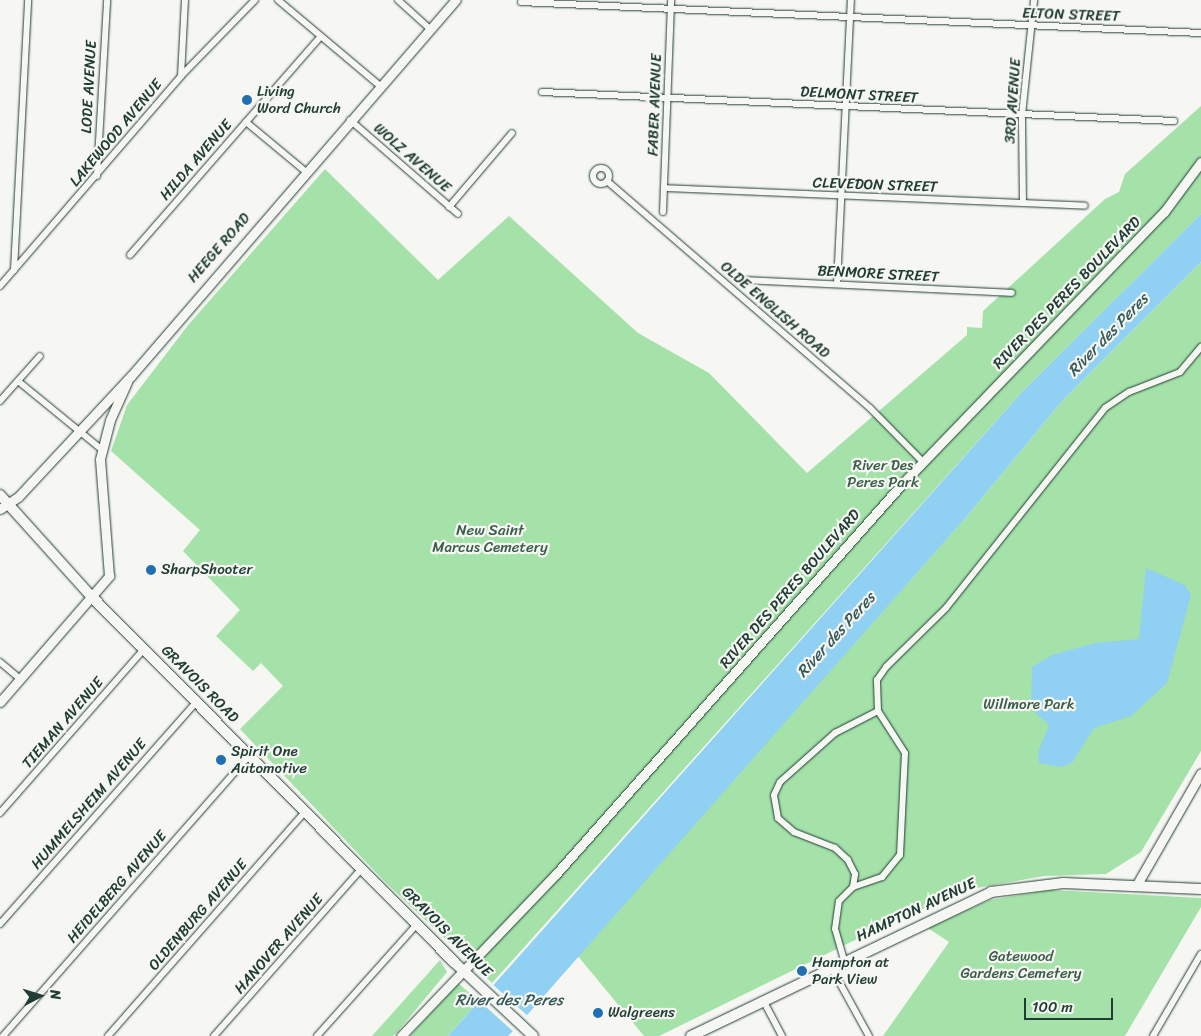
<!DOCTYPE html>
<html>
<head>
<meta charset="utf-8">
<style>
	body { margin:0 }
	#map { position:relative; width:1201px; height:1036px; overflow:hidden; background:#f6f6f2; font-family:Sriracha,sans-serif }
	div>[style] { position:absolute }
	.green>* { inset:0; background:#a5e2a9 }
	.water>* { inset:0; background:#90d0f2 }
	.pier>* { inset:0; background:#f6f6f2 }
	.roads { filter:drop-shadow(0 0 1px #1f3d34) drop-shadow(0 0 1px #1f3d34) }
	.street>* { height:6px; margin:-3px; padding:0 3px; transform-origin:3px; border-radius:3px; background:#f6f6f2 }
	.street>.ring { margin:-3px; padding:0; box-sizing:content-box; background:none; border:6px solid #f6f6f2; border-radius:50% }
	.secondary>* { height:9px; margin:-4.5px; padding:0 4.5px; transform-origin:4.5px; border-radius:4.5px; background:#f6f6f2 }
	.primary>* { height:10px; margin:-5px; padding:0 5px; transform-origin:5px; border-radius:5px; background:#f6f6f2 }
	.dots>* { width:14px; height:14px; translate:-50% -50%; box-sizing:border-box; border:2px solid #f6f6f2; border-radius:50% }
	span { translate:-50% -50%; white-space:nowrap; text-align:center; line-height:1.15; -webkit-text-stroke:4.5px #f6f6f2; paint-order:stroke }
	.street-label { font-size:15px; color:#1f3d34 }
	.poi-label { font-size:15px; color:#1f3d34 }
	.left { translate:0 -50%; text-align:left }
	.park-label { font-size:15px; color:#3a5e4b }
	.water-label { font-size:16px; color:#365a5a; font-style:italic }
	.north { position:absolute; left:15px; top:971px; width:50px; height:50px; -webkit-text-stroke:4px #f6f6f2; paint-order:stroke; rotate:85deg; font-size:14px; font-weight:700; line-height:20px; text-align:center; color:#1f3d34 }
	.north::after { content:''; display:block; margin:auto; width:18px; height:22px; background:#1f3d34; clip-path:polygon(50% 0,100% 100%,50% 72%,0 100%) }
	.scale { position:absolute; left:1024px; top:998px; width:89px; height:22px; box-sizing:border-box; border:2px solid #1f3d34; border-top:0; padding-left:6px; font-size:15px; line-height:18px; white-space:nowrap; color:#1f3d34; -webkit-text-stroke:4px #f6f6f2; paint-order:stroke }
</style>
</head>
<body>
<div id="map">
	<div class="green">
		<div style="clip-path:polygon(1201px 106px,1201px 214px,1022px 392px,492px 983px,385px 882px,240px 729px,283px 686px,261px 663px,253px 671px,216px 636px,240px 610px,183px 551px,200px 530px,111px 451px,127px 405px,189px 324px,325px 169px,438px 280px,509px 216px,638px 333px,709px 373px,807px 473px,967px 335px,967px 327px,982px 328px,983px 311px,1105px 199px,1119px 192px,1125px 174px)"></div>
		<div style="clip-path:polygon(1201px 262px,1201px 751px,1141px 852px,1106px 874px,1044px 876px,971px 889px,896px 920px,659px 1036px,644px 1036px,577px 955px,968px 515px,1062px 401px)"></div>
		<div style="clip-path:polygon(1050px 890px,1201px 898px,1201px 907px,1125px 1036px,883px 1036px,949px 942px,928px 928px,990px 900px)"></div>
		<div style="clip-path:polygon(440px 960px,447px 972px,399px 1030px,393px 1036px,372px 1036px)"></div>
		<div style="clip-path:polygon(458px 983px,479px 1001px,448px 1036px,410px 1036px)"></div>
	</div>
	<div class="water">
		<div style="clip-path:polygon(1201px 214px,1201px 262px,1062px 401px,968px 515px,513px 1031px,508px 1036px,448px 1036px,1022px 392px)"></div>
		<div style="clip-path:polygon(1146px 568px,1185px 585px,1191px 595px,1167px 683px,1131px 716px,1094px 728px,1072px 763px,1061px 767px,1039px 763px,1038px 752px,1049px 725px,1031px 709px,1032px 667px,1052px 655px,1095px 643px,1139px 639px)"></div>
	</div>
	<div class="pier">
		<div style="clip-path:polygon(490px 982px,529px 1017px,515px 1033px,477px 999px)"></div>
	</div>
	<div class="roads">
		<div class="street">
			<div style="left:278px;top:0;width:133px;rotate:40.1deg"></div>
			<div style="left:398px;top:0;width:43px;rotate:42.2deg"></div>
			<div style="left:521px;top:2px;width:681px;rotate:2.61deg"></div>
			<div style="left:181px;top:76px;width:76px;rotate:-87deg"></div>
			<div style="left:542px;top:92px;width:633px;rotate:2.63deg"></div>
			<div style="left:350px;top:120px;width:143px;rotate:41deg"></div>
			<div style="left:246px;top:122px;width:77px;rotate:39.7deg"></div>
			<div class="ring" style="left:593px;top:168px;width:10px;height:10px"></div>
			<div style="left:97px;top:176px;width:176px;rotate:-86.7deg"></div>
			<div style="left:607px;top:181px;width:347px;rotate:40.8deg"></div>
			<div style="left:870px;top:408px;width:76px;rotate:45.5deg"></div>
			<div style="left:664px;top:188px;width:421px;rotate:2.4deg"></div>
			<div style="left:1023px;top:203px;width:88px;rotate:-90.7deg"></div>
			<div style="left:1022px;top:115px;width:116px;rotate:-84deg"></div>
			<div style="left:449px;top:207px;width:97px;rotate:-49.6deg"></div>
			<div style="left:663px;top:212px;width:212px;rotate:-87.8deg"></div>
			<div style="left:130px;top:255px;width:289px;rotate:-48.9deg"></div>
			<div style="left:14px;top:270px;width:270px;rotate:-87deg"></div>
			<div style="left:741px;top:280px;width:271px;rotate:2.7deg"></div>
			<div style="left:837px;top:284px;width:284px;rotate:-87.2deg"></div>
			<div style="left:0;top:286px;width:277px;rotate:-49.2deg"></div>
			<div style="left:181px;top:76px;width:106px;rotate:-45.8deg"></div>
			<div style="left:18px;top:381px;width:107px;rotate:39.3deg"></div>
			<div style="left:0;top:401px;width:60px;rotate:-48.4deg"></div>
			<div style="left:0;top:662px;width:26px;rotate:40deg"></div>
			<div style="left:0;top:813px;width:218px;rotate:-48.7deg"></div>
			<div style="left:853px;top:887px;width:13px;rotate:-81deg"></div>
			<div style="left:855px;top:874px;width:16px;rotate:-117deg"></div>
			<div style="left:848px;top:860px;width:18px;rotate:-137deg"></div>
			<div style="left:835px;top:848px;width:44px;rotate:-158.7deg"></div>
			<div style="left:794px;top:832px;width:21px;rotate:-139deg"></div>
			<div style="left:778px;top:818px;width:23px;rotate:-100deg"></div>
			<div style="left:774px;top:795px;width:14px;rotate:-65deg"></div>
			<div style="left:780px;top:782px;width:74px;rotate:-41.7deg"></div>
			<div style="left:835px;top:733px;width:48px;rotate:-27.1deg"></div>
			<div style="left:878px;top:711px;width:31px;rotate:-92deg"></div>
			<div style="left:877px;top:680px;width:16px;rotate:-55deg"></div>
			<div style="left:886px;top:667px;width:84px;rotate:-44.5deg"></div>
			<div style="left:946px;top:608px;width:256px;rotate:-51.5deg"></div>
			<div style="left:1105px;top:408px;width:29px;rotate:-34deg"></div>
			<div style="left:1129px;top:392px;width:55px;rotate:-21.4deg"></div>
			<div style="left:1180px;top:372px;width:33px;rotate:-50deg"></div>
			<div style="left:0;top:924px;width:298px;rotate:-48.5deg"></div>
			<div style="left:844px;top:960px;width:32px;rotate:-106deg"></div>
			<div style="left:835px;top:929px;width:28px;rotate:-82deg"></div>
			<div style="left:839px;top:901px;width:20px;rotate:-45deg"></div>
			<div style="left:853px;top:887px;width:31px;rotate:-19deg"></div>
			<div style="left:882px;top:877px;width:28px;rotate:-51deg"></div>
			<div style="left:900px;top:855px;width:102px;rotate:-87.2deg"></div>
			<div style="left:905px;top:753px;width:50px;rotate:-122.7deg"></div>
			<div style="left:831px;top:967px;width:79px;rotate:61.2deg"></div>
			<div style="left:763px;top:1000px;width:41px;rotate:62.2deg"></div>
			<div style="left:3px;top:1036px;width:374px;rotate:-48.7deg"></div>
			<div style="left:108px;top:1036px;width:300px;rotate:-48.7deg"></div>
			<div style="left:214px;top:1036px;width:224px;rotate:-48.6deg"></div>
			<div style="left:317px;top:1036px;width:150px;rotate:-48.2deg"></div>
			<div style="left:1153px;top:1036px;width:95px;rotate:-59.7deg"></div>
		</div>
		<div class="secondary">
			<div style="left:0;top:509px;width:22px;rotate:-34deg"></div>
			<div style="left:18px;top:497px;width:166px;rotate:-47deg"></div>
			<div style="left:131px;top:376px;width:497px;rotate:-49.2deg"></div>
			<div style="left:0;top:702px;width:167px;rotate:-49.1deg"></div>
			<div style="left:109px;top:576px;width:117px;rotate:-94.4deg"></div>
			<div style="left:100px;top:459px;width:40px;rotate:-75.6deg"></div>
			<div style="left:110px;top:420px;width:42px;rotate:-65.9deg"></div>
			<div style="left:1136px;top:886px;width:130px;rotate:-60.1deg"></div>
			<div style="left:401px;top:1036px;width:224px;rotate:-46.3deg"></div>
			<div style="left:556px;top:874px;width:520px;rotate:-48.43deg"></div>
			<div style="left:901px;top:485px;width:379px;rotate:-46.1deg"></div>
			<div style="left:1164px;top:212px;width:62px;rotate:-53.5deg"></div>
		</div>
		<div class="primary">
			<div style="left:0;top:495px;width:137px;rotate:48deg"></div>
			<div style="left:92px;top:597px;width:514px;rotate:45.24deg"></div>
			<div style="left:454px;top:962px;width:108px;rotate:43.1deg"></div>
			<div style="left:691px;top:1036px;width:333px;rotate:-25.6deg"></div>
			<div style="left:991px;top:892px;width:73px;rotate:-7.1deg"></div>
			<div style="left:1063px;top:883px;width:138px;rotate:2.5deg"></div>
		</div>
	</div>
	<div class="dots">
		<div style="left:247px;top:100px;background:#1f6fb2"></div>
		<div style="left:151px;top:570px;background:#1f6fb2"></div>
		<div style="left:221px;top:760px;background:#1f6fb2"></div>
		<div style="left:802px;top:971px;background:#1f6fb2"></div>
		<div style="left:598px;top:1013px;background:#1f6fb2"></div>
	</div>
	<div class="street-label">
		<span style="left:1071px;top:15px;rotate:2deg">ELTON STREET</span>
		<span style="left:89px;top:87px;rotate:-87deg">LODE AVENUE</span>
		<span style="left:859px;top:95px;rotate:3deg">DELMONT STREET</span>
		<span style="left:1013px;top:101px;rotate:-86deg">3RD AVENUE</span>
		<span style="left:655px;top:105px;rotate:-88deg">FABER AVENUE</span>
		<span style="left:116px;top:133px;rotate:-50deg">LAKEWOOD AVENUE</span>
		<span style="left:412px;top:158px;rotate:41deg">WOLZ AVENUE</span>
		<span style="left:196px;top:160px;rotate:-49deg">HILDA AVENUE</span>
		<span style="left:875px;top:185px;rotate:2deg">CLEVEDON STREET</span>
		<span style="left:219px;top:248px;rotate:-49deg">HEEGE ROAD</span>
		<span style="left:878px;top:274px;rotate:3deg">BENMORE STREET</span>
		<span style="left:1067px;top:293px;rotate:-46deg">RIVER DES PERES BOULEVARD</span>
		<span style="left:775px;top:310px;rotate:41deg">OLDE ENGLISH ROAD</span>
		<span style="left:790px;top:589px;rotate:-49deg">RIVER DES PERES BOULEVARD</span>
		<span style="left:200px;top:684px;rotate:45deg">GRAVOIS ROAD</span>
		<span style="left:63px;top:723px;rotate:-49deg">TIEMAN AVENUE</span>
		<span style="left:89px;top:804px;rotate:-49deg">HUMMELSHEIM AVENUE</span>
		<span style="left:117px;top:887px;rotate:-49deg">HEIDELBERG AVENUE</span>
		<span style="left:916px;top:910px;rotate:-25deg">HAMPTON AVENUE</span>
		<span style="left:198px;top:915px;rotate:-49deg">OLDENBURG AVENUE</span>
		<span style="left:447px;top:932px;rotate:45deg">GRAVOIS AVENUE</span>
		<span style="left:279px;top:944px;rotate:-49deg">HANOVER AVENUE</span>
	</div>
	<div class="poi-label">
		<span class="left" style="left:257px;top:100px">Living<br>Word Church</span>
		<span class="left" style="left:161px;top:570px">SharpShooter</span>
		<span class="left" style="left:231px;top:760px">Spirit One<br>Automotive</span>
		<span class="left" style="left:812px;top:971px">Hampton at<br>Park View</span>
		<span class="left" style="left:608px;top:1013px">Walgreens</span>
	</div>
	<div class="park-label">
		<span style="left:883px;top:474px">River Des<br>Peres Park</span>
		<span style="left:490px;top:539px">New Saint<br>Marcus Cemetery</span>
		<span style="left:1029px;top:705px">Willmore Park</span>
		<span style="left:1021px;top:965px">Gatewood<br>Gardens Cemetery</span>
	</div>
	<div class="water-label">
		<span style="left:1108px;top:335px;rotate:-46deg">River des Peres</span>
		<span style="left:836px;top:635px;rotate:-48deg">River des Peres</span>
		<span style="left:509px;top:1000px">River des Peres</span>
	</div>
	<div class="north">N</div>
	<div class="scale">100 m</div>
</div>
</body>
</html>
